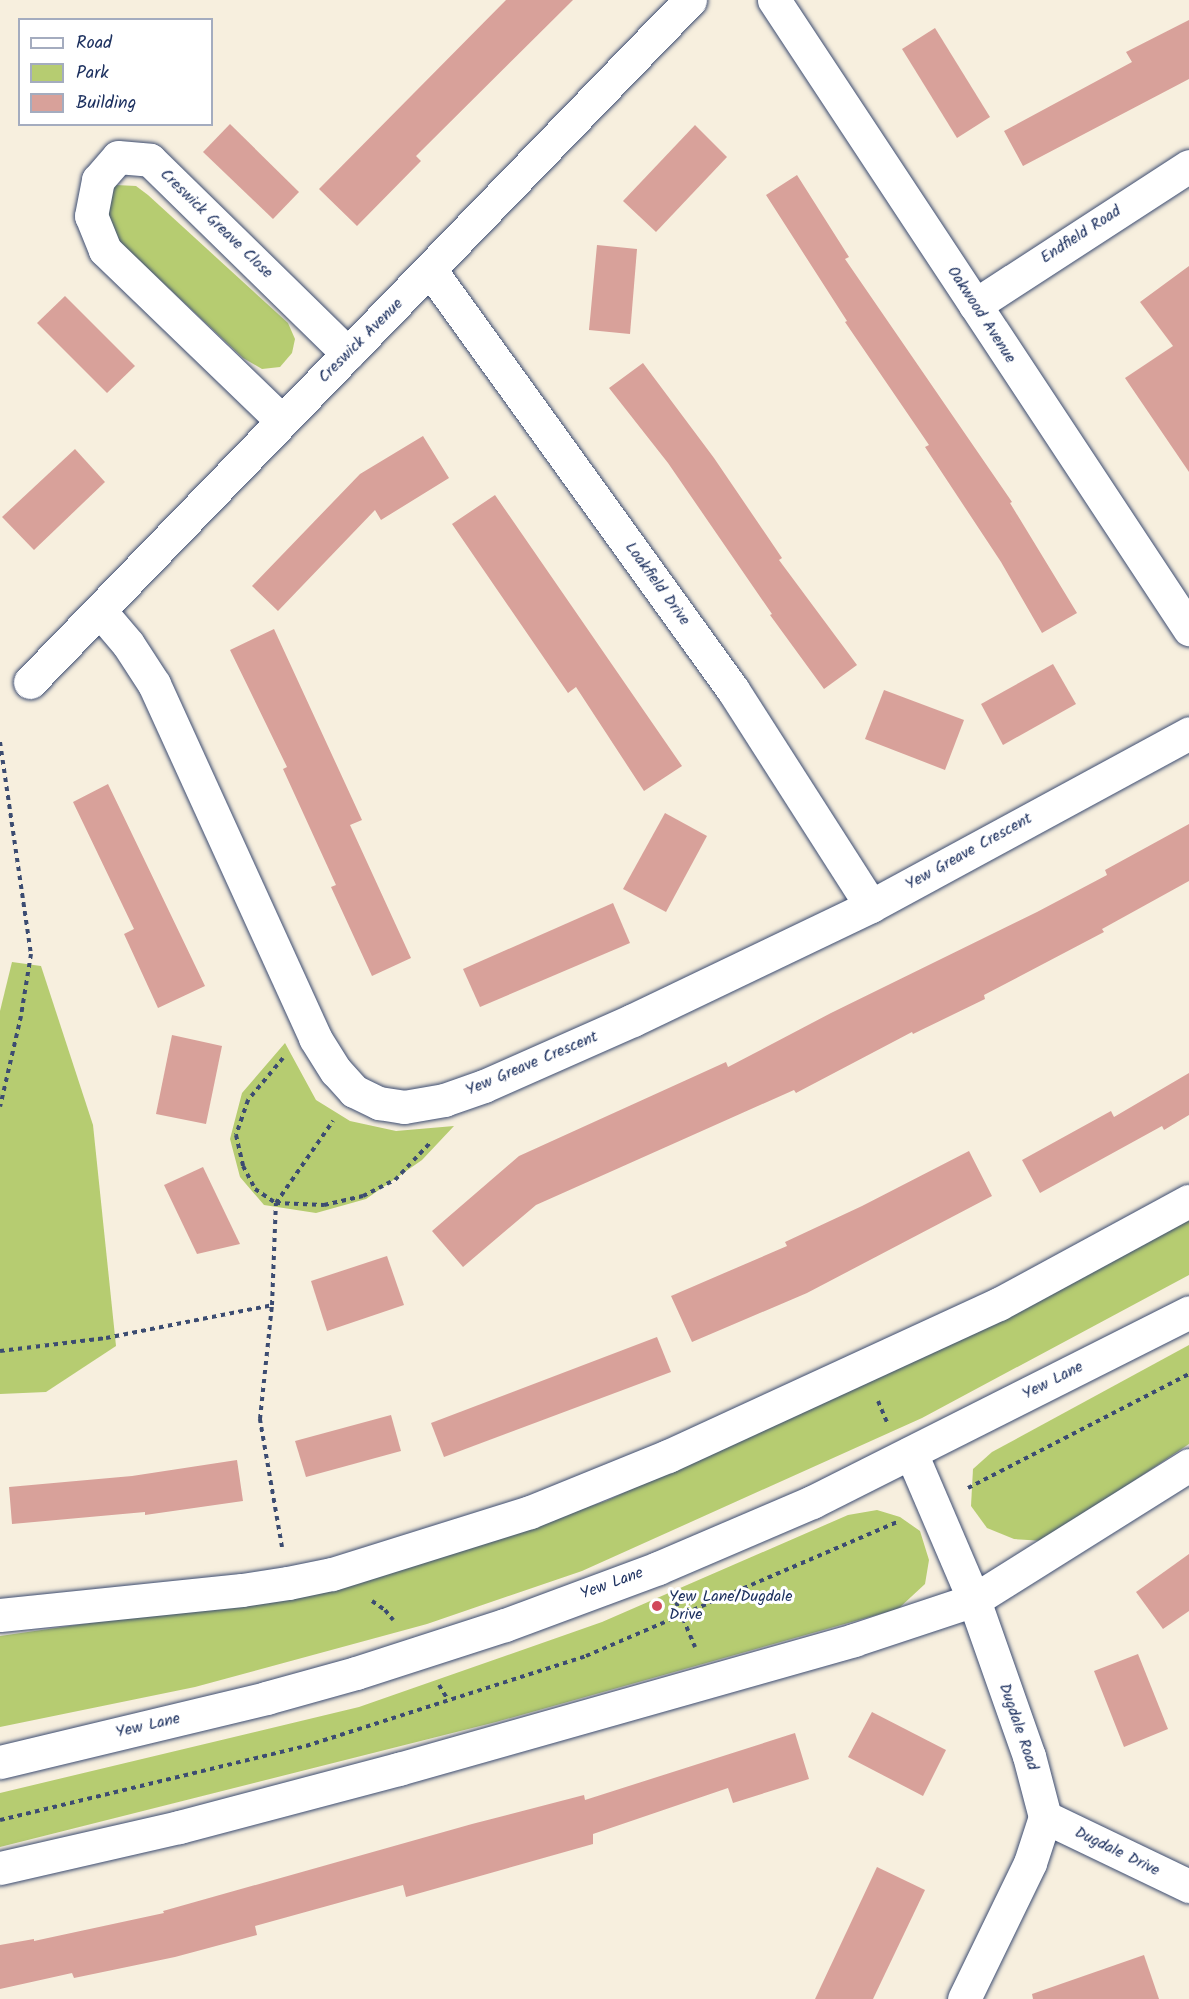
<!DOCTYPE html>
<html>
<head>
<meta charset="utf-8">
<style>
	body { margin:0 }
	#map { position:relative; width:1189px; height:1999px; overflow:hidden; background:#f7efde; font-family:Kalam,sans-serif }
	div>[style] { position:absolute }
	.green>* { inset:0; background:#b6cc71 }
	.building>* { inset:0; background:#d8a19a }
	.path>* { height:4px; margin-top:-2px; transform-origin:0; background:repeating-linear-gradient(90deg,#3c4c71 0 4.5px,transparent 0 9px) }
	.roads { filter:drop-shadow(0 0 2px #3c4c71) drop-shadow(0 0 2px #3c4c71) }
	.street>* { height:33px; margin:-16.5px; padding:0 16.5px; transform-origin:16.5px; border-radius:16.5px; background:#fff }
	.secondary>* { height:33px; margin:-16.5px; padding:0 16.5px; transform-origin:16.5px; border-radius:16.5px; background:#fff }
	.dots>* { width:16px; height:16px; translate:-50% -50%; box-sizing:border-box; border:3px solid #fff; border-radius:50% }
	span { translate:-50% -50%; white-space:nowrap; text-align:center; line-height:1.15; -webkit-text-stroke:6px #fff; paint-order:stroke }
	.street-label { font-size:16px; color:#1b2f5e }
	.poi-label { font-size:16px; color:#1b2f5e }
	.left { translate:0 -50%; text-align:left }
	.legend { position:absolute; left:18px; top:18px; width:195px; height:108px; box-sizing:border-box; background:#fff; border:2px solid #a4acbf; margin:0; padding:8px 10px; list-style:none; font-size:18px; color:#1b2f5e }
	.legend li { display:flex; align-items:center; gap:12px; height:30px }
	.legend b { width:30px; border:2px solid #a4acbf }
</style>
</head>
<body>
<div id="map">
	<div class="green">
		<div style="clip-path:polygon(116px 185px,136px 186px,148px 195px,288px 323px,295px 339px,292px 353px,280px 367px,262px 369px,243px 358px,102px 225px,107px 193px)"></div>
		<div style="clip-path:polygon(12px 962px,41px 966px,93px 1125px,116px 1346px,46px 1392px,0 1394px,0 1011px)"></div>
		<div style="clip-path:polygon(285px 1043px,316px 1100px,350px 1121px,396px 1131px,454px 1126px,422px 1160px,366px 1199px,316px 1213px,264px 1205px,240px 1177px,230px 1139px,242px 1093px)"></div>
		<div style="clip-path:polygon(1189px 1213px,1189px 1275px,922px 1418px,582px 1571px,427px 1624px,195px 1687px,0 1727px,0 1636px,333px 1588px,606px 1501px,937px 1346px)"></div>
		<div style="clip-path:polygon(1189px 1345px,1189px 1444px,1044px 1541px,1014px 1539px,987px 1528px,971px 1506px,973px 1469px,992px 1452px)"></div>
		<div style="clip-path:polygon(877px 1510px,900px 1517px,920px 1531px,929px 1560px,925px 1584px,898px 1609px,496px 1722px,0 1847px,0 1793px,359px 1707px,602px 1622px,848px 1515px)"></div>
	</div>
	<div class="building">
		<div style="clip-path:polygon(506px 0,573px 0,416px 156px,421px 161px,357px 226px,319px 189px)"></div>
		<div style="clip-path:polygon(1189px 20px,1189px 79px,1023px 166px,1004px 131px,1132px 62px,1126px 52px)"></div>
		<div style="clip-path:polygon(935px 28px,990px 117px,957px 138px,902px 49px)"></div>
		<div style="clip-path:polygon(230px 124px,299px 192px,273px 219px,203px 152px)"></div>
		<div style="clip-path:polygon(695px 125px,727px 157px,656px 232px,623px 201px)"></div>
		<div style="clip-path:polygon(797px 175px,849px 257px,845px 259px,1012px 502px,1010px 503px,1077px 613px,1042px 633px,1001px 562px,925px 447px,929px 445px,845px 322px,847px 321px,766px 195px)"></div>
		<div style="clip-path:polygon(597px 245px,637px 249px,630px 334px,589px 330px)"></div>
		<div style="clip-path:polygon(1189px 266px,1189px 472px,1125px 378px,1173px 346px,1140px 302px)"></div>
		<div style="clip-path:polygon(65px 296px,135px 366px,107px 393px,37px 323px)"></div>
		<div style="clip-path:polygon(643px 363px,714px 458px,782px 558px,779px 560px,857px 665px,824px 689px,770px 615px,772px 614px,668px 463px,609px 388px)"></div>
		<div style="clip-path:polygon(423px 436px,449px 478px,381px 520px,375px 510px,278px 611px,252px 586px,360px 474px)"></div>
		<div style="clip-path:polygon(75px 449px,105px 482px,34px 550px,2px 517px)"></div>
		<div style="clip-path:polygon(495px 495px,682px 766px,644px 791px,576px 687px,568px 693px,452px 524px)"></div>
		<div style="clip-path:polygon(274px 629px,362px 820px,350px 825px,411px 958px,372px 976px,331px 887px,336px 885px,283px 769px,287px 767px,230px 650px)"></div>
		<div style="clip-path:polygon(1053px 664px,1076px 704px,1003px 745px,981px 704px)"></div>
		<div style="clip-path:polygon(884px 690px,964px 720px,945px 770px,865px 739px)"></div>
		<div style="clip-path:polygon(108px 784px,205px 986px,158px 1008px,124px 934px,134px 929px,73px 802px)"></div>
		<div style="clip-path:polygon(665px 813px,707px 836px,666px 912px,623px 889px)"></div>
		<div style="clip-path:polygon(1189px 824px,1189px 881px,1102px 929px,1104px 932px,984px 995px,985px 999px,913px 1034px,912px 1032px,796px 1093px,794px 1090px,536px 1205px,463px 1267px,432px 1231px,519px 1156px,726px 1062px,728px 1067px,831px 1013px,1037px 912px,1107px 875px,1105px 870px)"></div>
		<div style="clip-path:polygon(613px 903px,630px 943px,480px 1007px,463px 969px)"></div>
		<div style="clip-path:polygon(172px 1035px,222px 1046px,206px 1124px,156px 1114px)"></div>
		<div style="clip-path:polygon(1189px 1073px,1189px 1115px,1164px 1130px,1162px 1126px,1040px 1193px,1022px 1160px,1111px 1111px,1114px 1117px)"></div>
		<div style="clip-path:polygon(969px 1151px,992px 1196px,807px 1293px,692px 1342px,671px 1296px,787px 1246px,785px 1242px,862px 1206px)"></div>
		<div style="clip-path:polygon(203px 1167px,240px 1244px,197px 1254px,164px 1185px)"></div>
		<div style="clip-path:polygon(387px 1256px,404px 1305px,327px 1331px,311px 1281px)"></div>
		<div style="clip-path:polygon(657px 1337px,671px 1372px,444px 1457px,431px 1423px)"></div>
		<div style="clip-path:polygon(391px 1415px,401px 1451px,306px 1477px,295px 1441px)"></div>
		<div style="clip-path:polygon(237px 1460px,243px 1501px,145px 1515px,145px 1512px,12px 1524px,9px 1487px,132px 1476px)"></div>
		<div style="clip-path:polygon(1189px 1554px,1189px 1611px,1163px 1629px,1136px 1592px)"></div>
		<div style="clip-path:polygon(1138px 1654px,1168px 1729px,1124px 1747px,1094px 1671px)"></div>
		<div style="clip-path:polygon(872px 1712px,946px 1750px,923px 1796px,848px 1757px)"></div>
		<div style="clip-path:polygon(795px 1733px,809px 1779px,733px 1803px,728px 1788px,593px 1834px,593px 1844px,406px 1897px,403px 1885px,255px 1926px,257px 1935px,175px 1957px,74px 1978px,72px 1973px,0 1989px,0 1945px,34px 1939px,34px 1941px,164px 1913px,163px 1911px,472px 1824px,584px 1795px,585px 1800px)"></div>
		<div style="clip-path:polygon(877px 1867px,925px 1890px,873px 1999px,815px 1999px)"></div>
		<div style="clip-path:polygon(1144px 1955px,1159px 1999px,1033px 1999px,1032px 1994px)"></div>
	</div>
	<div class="path">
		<div style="left:0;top:742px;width:214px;rotate:81.7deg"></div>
		<div style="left:31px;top:954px;width:63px;rotate:99.2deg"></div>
		<div style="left:21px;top:1016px;width:93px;rotate:103deg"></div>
		<div style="left:283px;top:1058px;width:55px;rotate:129.8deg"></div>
		<div style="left:248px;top:1100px;width:37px;rotate:109deg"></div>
		<div style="left:236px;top:1135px;width:32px;rotate:77deg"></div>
		<div style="left:243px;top:1166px;width:26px;rotate:62deg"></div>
		<div style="left:255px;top:1189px;width:25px;rotate:34deg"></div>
		<div style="left:276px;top:1203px;width:48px;rotate:2.4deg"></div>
		<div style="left:324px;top:1205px;width:40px;rotate:-13deg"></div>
		<div style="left:363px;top:1196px;width:36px;rotate:-27deg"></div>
		<div style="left:395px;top:1180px;width:51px;rotate:-46.6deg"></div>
		<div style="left:0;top:1351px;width:107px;rotate:-7deg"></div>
		<div style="left:106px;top:1338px;width:169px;rotate:-11.2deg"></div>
		<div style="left:878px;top:1401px;width:23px;rotate:67deg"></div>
		<div style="left:968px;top:1488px;width:249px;rotate:-27.3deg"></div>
		<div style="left:282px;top:1547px;width:130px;rotate:-99.8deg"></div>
		<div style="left:260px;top:1419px;width:115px;rotate:-84deg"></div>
		<div style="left:272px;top:1305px;width:102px;rotate:-87.8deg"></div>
		<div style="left:276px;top:1203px;width:100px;rotate:-55.2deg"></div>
		<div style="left:372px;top:1601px;width:16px;rotate:35deg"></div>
		<div style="left:385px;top:1610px;width:13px;rotate:51deg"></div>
		<div style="left:676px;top:1602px;width:49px;rotate:67.1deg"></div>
		<div style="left:439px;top:1685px;width:17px;rotate:59deg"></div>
		<div style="left:0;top:1820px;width:315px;rotate:-13.6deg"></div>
		<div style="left:306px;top:1746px;width:294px;rotate:-17.8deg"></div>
		<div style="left:586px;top:1656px;width:341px;rotate:-23.3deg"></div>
	</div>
	<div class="roads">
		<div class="street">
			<div style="left:774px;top:0;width:754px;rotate:56.58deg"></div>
			<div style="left:431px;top:271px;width:516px;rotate:54.22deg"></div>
			<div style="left:733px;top:690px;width:256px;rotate:57.4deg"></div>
			<div style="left:975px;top:305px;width:255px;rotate:-33deg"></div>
			<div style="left:281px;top:420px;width:245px;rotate:-136deg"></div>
			<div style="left:105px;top:250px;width:37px;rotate:-112deg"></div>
			<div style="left:91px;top:216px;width:37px;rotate:-79deg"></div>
			<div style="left:98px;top:180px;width:30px;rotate:-49deg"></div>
			<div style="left:118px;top:157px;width:32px;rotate:5deg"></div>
			<div style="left:150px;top:160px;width:277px;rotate:44.4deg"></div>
			<div style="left:100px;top:611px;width:43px;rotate:49.7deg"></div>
			<div style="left:128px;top:644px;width:48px;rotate:57deg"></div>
			<div style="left:154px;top:684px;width:389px;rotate:65.5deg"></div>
			<div style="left:315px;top:1038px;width:39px;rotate:58deg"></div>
			<div style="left:336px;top:1071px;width:27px;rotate:48deg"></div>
			<div style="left:354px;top:1091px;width:28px;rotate:26deg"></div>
			<div style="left:379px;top:1103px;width:25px;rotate:9deg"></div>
			<div style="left:404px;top:1107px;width:41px;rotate:-9.9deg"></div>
			<div style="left:444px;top:1100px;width:42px;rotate:-19.3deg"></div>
			<div style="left:484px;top:1086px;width:163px;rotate:-23.9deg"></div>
			<div style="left:633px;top:1020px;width:264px;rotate:-25.6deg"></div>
			<div style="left:871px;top:906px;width:362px;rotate:-28.5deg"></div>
			<div style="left:30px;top:682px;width:949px;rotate:-45.94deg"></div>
			<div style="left:911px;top:1453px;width:160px;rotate:66.8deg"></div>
			<div style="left:974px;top:1600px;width:165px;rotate:70.6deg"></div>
			<div style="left:1029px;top:1756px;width:63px;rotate:75.3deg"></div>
			<div style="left:1045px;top:1817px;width:48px;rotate:108.1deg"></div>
			<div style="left:1030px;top:1863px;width:151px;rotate:115.9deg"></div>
			<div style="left:0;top:1615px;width:243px;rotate:-5.9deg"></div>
			<div style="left:242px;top:1590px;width:47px;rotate:-8.7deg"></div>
			<div style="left:288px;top:1583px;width:45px;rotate:-11.6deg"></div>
			<div style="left:332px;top:1574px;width:207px;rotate:-17.4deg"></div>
			<div style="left:530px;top:1512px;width:149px;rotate:-22.1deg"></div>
			<div style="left:668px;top:1456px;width:364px;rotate:-24.7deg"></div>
			<div style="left:999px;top:1304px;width:216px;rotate:-28.5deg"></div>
			<div style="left:1045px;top:1817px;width:160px;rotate:25.6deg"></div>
			<div style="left:0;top:1868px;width:184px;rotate:-12.9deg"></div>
			<div style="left:179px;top:1827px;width:228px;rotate:-14.8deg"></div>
			<div style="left:399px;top:1769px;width:473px;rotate:-15.8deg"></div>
			<div style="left:854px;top:1640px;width:126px;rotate:-18.4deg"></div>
			<div style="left:974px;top:1600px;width:254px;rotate:-32.1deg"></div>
		</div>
		<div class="secondary">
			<div style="left:0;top:1762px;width:274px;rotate:-13.5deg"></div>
			<div style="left:266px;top:1698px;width:93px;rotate:-15.5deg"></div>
			<div style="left:356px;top:1673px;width:157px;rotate:-17.9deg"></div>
			<div style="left:505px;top:1625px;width:163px;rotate:-20.4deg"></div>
			<div style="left:658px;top:1568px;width:168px;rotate:-23.2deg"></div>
			<div style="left:812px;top:1502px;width:422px;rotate:-26.7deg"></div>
		</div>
	</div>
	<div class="dots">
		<div style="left:657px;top:1606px;background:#d1495b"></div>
	</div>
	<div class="street-label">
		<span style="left:216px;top:224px;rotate:44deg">Creswick Greave Close</span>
		<span style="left:1081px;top:235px;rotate:-33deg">Endfield Road</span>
		<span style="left:981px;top:315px;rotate:57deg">Oakwood Avenue</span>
		<span style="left:361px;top:341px;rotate:-45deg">Creswick Avenue</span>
		<span style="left:657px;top:584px;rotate:54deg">Loakfield Drive</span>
		<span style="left:969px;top:852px;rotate:-29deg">Yew Greave Crescent</span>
		<span style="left:532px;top:1064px;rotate:-23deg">Yew Greave Crescent</span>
		<span style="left:1053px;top:1381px;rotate:-27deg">Yew Lane</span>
		<span style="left:612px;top:1584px;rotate:-20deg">Yew Lane</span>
		<span style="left:148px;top:1726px;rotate:-13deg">Yew Lane</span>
		<span style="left:1018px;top:1727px;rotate:71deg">Dugdale Road</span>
		<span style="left:1117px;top:1852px;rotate:26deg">Dugdale Drive</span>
	</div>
	<div class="poi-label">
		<span class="left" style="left:669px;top:1606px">Yew Lane/Dugdale<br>Drive</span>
	</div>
	<ul class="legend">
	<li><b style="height:8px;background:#fff"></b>Road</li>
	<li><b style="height:16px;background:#b6cc71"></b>Park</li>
	<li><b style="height:16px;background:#d8a19a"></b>Building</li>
	</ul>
</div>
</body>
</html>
